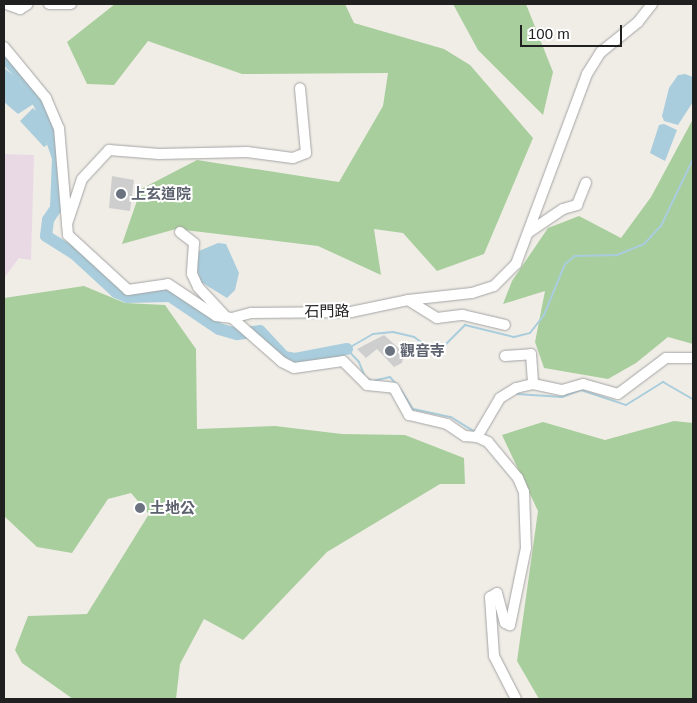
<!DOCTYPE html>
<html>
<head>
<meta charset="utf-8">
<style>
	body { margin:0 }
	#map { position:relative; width:697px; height:703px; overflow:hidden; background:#f0ede7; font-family:Helvetica,"Noto Sans TC",sans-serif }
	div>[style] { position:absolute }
	.industrial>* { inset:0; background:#e9d9e5 }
	.religious>* { inset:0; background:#cecece }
	.forest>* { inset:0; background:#a9ce9d }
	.water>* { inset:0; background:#a9cddc }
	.stream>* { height:2px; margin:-1px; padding:0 1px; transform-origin:1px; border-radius:1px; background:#a9cddc }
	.river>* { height:12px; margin:-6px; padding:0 6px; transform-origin:6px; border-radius:6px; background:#a9cddc }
	.roads { filter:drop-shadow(0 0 1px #a4a4a4) drop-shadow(0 0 1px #a4a4a4) }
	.minor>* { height:10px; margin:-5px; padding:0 5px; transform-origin:5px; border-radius:5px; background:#fff }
	.dots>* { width:14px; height:14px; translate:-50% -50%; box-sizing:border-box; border:2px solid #fff; border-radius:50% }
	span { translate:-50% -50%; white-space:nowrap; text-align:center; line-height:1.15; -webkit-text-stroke:4px #fff; paint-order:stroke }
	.worship-label { font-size:15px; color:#5b616d; font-weight:700 }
	.left { translate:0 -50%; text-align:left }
	.street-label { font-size:15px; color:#202020 }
	.frame { position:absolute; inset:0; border:5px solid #202020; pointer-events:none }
	.scale { position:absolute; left:520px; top:25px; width:102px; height:22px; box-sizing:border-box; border:2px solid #202020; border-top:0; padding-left:6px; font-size:15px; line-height:18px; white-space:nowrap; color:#202020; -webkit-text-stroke:4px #fff; paint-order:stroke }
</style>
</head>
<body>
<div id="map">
	<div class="industrial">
		<div style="clip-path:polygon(4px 154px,34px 155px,31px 260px,19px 258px,4px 278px)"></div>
	</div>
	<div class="religious">
		<div style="clip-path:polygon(112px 176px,134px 180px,130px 211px,109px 208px)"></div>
		<div style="clip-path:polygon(384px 335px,404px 353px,402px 363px,394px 367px,377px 349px,366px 358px,357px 349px)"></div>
	</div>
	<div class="forest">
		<div style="clip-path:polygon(115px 4px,345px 4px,354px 23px,444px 49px,470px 65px,533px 138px,484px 254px,437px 271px,403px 233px,374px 229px,381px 275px,318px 246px,176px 229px,122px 244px,141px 189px,197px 160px,339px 182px,383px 106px,388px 73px,242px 74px,148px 41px,114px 85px,87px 84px,67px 42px)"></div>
		<div style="clip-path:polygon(453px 4px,526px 4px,553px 72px,543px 115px,478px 50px)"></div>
		<div style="clip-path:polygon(693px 119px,693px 344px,668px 337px,636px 363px,608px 379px,544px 368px,535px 342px,545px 291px,503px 304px,512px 281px,548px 228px,579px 216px,621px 238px,651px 197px)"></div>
		<div style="clip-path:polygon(84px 286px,125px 303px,165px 305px,196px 349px,197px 429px,275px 426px,342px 434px,405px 435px,464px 458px,465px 484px,440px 484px,327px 552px,243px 640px,204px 619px,180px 664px,176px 699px,73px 699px,22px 663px,15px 650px,28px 616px,87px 614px,149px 514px,131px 493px,108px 499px,72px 553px,37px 547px,4px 516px,4px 298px)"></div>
		<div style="clip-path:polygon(674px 421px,693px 423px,693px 699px,539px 699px,517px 661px,538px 511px,502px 435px,543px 422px,605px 440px)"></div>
	</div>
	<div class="water">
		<div style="clip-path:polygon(4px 68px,16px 77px,35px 103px,18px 114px,4px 102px)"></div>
		<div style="clip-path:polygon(685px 74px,693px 77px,693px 102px,678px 125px,664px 121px,662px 116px,669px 88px,678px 75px)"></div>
		<div style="clip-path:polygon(33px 108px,42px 117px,47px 145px,44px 147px,20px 121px)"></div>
		<div style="clip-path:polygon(664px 124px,677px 130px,665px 161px,650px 153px,659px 125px)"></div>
		<div style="clip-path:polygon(218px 243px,226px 244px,239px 273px,235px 290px,227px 298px,201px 282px,197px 269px,199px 251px)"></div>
	</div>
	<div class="stream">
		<div style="left:396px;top:384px;width:9px;rotate:-131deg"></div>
		<div style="left:390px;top:377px;width:18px;rotate:167deg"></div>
		<div style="left:372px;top:381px;width:8px;rotate:-150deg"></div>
		<div style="left:365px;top:377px;width:16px;rotate:-112deg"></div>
		<div style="left:359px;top:362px;width:18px;rotate:-133deg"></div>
		<div style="left:347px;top:349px;width:30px;rotate:-30deg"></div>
		<div style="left:373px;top:334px;width:20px;rotate:-6deg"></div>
		<div style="left:393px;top:332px;width:22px;rotate:13deg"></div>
		<div style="left:414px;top:337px;width:28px;rotate:35deg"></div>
		<div style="left:437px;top:353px;width:40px;rotate:-45deg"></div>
		<div style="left:465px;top:325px;width:50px;rotate:13.8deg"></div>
		<div style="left:514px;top:337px;width:16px;rotate:-14deg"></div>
		<div style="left:530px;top:333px;width:23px;rotate:-52deg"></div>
		<div style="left:544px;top:315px;width:55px;rotate:-67.6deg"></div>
		<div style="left:565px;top:264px;width:13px;rotate:-39deg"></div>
		<div style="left:575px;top:256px;width:42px;rotate:-1.4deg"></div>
		<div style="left:617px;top:255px;width:29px;rotate:-22deg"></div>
		<div style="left:644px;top:244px;width:25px;rotate:-47deg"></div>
		<div style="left:661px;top:226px;width:74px;rotate:-64.5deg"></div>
		<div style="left:401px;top:390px;width:22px;rotate:58deg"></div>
		<div style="left:413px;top:409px;width:39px;rotate:12deg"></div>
		<div style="left:451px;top:417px;width:28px;rotate:32deg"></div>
		<div style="left:517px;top:394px;width:45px;rotate:3.8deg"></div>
		<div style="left:562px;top:397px;width:20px;rotate:-20deg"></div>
		<div style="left:581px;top:390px;width:47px;rotate:18.4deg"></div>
		<div style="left:626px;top:405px;width:44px;rotate:-31.9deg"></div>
		<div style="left:663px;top:382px;width:34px;rotate:30deg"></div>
	</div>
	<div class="river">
		<div style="left:4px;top:57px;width:32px;rotate:46deg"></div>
		<div style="left:26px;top:80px;width:31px;rotate:61deg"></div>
		<div style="left:41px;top:107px;width:54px;rotate:71.6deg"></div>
		<div style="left:58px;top:158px;width:50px;rotate:92.3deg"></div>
		<div style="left:56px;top:208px;width:14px;rotate:124deg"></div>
		<div style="left:48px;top:220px;width:16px;rotate:97deg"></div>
		<div style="left:46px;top:236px;width:36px;rotate:32deg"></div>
		<div style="left:76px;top:255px;width:54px;rotate:42.8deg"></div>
		<div style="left:116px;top:292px;width:12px;rotate:24deg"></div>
		<div style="left:127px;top:297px;width:43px;rotate:-1.3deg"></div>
		<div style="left:170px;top:296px;width:59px;rotate:34deg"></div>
		<div style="left:219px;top:329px;width:19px;rotate:16deg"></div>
		<div style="left:237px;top:334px;width:23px;rotate:-7deg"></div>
		<div style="left:260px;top:331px;width:35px;rotate:47deg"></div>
		<div style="left:284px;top:357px;width:11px;rotate:10deg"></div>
		<div style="left:295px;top:359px;width:53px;rotate:-10.9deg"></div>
	</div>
	<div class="roads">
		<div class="minor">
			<div style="left:6px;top:4px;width:15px;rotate:20deg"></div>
			<div style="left:20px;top:9px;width:9px;rotate:-32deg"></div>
			<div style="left:49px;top:4px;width:22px"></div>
			<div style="left:4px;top:47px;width:66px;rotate:50.5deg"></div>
			<div style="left:46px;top:98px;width:33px;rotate:67deg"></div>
			<div style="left:59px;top:128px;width:107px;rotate:85.2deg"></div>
			<div style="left:68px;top:235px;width:81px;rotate:42.5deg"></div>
			<div style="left:128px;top:290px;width:40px;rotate:-8.5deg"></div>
			<div style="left:168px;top:284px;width:58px;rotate:33.7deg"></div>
			<div style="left:216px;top:316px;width:16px;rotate:7deg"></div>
			<div style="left:232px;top:318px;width:20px;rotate:-15deg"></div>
			<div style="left:251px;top:313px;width:100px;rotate:-0.6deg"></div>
			<div style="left:351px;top:312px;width:58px;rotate:-11.9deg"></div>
			<div style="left:408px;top:300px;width:64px;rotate:-6.2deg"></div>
			<div style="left:472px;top:293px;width:23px;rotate:-18deg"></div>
			<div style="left:494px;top:286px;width:31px;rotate:-45deg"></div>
			<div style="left:516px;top:264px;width:203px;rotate:-69.5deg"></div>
			<div style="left:587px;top:74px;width:26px;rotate:-58deg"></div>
			<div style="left:601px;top:52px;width:48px;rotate:-39deg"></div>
			<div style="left:638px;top:22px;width:23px;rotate:-52deg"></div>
			<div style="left:67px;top:224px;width:47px;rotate:-71.6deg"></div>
			<div style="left:82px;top:179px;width:40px;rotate:-47deg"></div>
			<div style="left:109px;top:150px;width:50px;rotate:4.6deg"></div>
			<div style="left:159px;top:154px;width:88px;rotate:-1.3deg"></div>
			<div style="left:247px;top:152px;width:46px;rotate:7.4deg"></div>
			<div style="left:293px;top:158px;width:14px;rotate:-21deg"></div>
			<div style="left:306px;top:153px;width:65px;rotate:-95.3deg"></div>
			<div style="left:180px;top:232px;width:18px;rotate:38deg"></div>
			<div style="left:194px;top:243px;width:31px;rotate:94deg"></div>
			<div style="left:192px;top:274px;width:14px;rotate:65deg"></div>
			<div style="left:198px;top:287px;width:41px;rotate:47deg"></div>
			<div style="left:529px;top:232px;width:41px;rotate:-34.1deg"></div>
			<div style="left:563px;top:209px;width:15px;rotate:-16deg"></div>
			<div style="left:577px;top:205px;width:24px;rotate:-68deg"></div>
			<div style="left:408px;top:300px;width:34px;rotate:32deg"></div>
			<div style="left:437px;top:318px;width:26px;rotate:-7deg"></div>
			<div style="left:463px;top:315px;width:43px;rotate:13.4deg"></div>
			<div style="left:232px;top:318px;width:67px;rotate:41.3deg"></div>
			<div style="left:282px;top:362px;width:13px;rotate:27deg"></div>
			<div style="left:294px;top:368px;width:49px;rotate:-8.1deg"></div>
			<div style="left:343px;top:361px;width:34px;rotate:45deg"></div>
			<div style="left:367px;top:385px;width:27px;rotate:6deg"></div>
			<div style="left:394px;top:388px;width:31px;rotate:61deg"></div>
			<div style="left:409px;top:415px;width:39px;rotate:13deg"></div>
			<div style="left:447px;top:424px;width:22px;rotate:34deg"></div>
			<div style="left:465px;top:436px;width:12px;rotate:5deg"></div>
			<div style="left:477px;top:437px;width:45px;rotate:-59.5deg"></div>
			<div style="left:500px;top:398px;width:19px;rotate:-32deg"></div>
			<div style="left:516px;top:388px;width:17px;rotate:-13deg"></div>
			<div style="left:533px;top:384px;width:30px;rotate:12deg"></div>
			<div style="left:562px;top:390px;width:22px;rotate:-16deg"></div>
			<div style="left:583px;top:384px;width:36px;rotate:16deg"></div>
			<div style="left:618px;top:394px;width:60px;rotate:-36.9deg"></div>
			<div style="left:666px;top:358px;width:27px"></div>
			<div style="left:505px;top:356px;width:26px;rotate:-4deg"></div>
			<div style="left:531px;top:354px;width:30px;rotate:86deg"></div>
			<div style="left:477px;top:437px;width:12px;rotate:24deg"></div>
			<div style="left:488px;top:442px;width:47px;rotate:50.2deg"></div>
			<div style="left:518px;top:478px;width:15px;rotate:67deg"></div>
			<div style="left:524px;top:492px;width:56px;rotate:88deg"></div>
			<div style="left:526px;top:548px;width:79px;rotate:101.7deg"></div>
			<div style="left:510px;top:625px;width:5px;rotate:-158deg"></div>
			<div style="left:505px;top:623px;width:31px;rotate:-105deg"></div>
			<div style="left:497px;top:593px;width:8px;rotate:150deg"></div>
			<div style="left:490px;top:597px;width:59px;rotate:86.1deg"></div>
			<div style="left:494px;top:656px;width:48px;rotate:62.9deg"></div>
		</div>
	</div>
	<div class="dots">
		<div style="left:121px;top:194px;background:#6b7280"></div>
		<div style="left:390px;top:351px;background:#6b7280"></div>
		<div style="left:140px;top:508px;background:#6b7280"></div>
	</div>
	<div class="worship-label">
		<span class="left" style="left:131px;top:194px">上玄道院</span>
		<span class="left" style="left:400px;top:351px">觀音寺</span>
		<span class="left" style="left:150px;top:508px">土地公</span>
	</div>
	<div class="street-label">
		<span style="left:327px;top:311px;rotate:-1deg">石門路</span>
	</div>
	<div class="frame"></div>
	<div class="scale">100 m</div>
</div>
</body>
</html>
